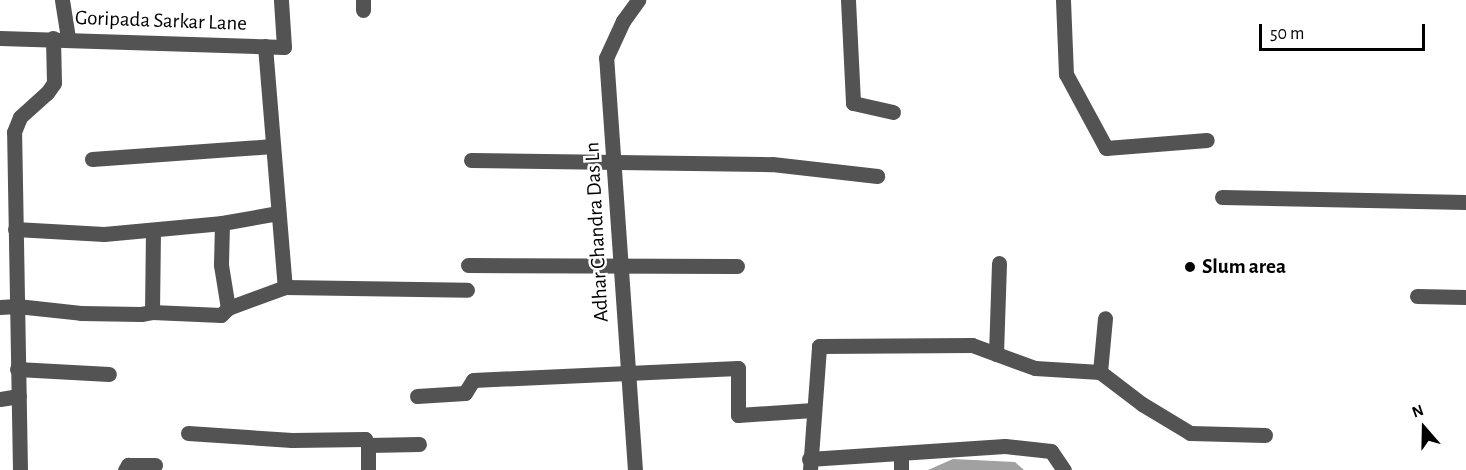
<!DOCTYPE html>
<html>
<head>
<meta charset="utf-8">
<style>
	body { margin:0 }
	#map { position:relative; width:1466px; height:470px; overflow:hidden; background:#fff; font-family:"Alegreya Sans",sans-serif }
	div>[style] { position:absolute }
	.water>* { inset:0; background:#a1a1a1 }
	.minor>* { height:15px; margin:-7.5px; padding:0 7.5px; transform-origin:7.5px; border-radius:7.5px; background:#535353 }
	.dots>* { width:16px; height:16px; translate:-50% -50%; box-sizing:border-box; border:3px solid #fff; border-radius:50% }
	span { translate:-50% -50%; white-space:nowrap; text-align:center; line-height:1.15; -webkit-text-stroke:5px #fff; paint-order:stroke }
	.street-label { font-size:21px; color:#000 }
	.poi-label { font-size:21px; color:#000; font-weight:700 }
	.left { translate:0 -50%; text-align:left }
	.north { position:absolute; left:1394px; top:398px; width:60px; height:60px; -webkit-text-stroke:4px #fff; paint-order:stroke; rotate:340deg; font-size:16px; font-weight:700; line-height:24px; text-align:center; color:#000 }
	.north::after { content:''; display:block; margin:auto; width:21px; height:27px; background:#000; clip-path:polygon(50% 0,100% 100%,50% 72%,0 100%) }
	.scale { position:absolute; left:1259px; top:24px; width:166px; height:27px; box-sizing:border-box; border:3px solid #000; border-top:0; padding-left:8px; font-size:18px; line-height:21px; white-space:nowrap; color:#000; -webkit-text-stroke:4px #fff; paint-order:stroke }
</style>
</head>
<body>
<div id="map">
	<div class="water">
		<div style="clip-path:polygon(953px 459px,1015px 462px,1024px 470px,928px 470px)"></div>
	</div>
	<div class="minor">
		<div style="left:62px;top:0;width:39px;rotate:81deg"></div>
		<div style="left:848px;top:0;width:103px;rotate:87.2deg"></div>
		<div style="left:853px;top:103px;width:41px;rotate:12.7deg"></div>
		<div style="left:1063px;top:0;width:74px;rotate:87.7deg"></div>
		<div style="left:1066px;top:74px;width:84px;rotate:61.6deg"></div>
		<div style="left:1106px;top:148px;width:101px;rotate:-4.5deg"></div>
		<div style="left:363px;top:10px;width:10px;rotate:-90deg"></div>
		<div style="left:0;top:38px;width:284px;rotate:1.8deg"></div>
		<div style="left:284px;top:47px;width:47px;rotate:-93.7deg"></div>
		<div style="left:265px;top:46px;width:242px;rotate:85.3deg"></div>
		<div style="left:92px;top:159px;width:181px;rotate:-4.1deg"></div>
		<div style="left:471px;top:160px;width:301px;rotate:0.8deg"></div>
		<div style="left:772px;top:164px;width:106px;rotate:6.5deg"></div>
		<div style="left:1222px;top:197px;width:244px;rotate:1.2deg"></div>
		<div style="left:222px;top:223px;width:42px;rotate:91.4deg"></div>
		<div style="left:221px;top:265px;width:44px;rotate:80.8deg"></div>
		<div style="left:15px;top:229px;width:89px;rotate:3.2deg"></div>
		<div style="left:104px;top:234px;width:119px;rotate:-5.3deg"></div>
		<div style="left:222px;top:223px;width:57px;rotate:-10.1deg"></div>
		<div style="left:468px;top:265px;width:269px;rotate:0.2deg"></div>
		<div style="left:1417px;top:296px;width:49px;rotate:1.2deg"></div>
		<div style="left:0;top:307px;width:17px;rotate:-3deg"></div>
		<div style="left:17px;top:306px;width:64px;rotate:6.2deg"></div>
		<div style="left:81px;top:313px;width:60px;rotate:1deg"></div>
		<div style="left:141px;top:314px;width:11px;rotate:-10deg"></div>
		<div style="left:152px;top:312px;width:69px;rotate:2.5deg"></div>
		<div style="left:221px;top:315px;width:10px;rotate:-45deg"></div>
		<div style="left:228px;top:308px;width:61px;rotate:-20.2deg"></div>
		<div style="left:285px;top:287px;width:182px;rotate:0.9deg"></div>
		<div style="left:152px;top:312px;width:82px;rotate:-89.3deg"></div>
		<div style="left:996px;top:354px;width:91px;rotate:-88.1deg"></div>
		<div style="left:17px;top:369px;width:92px;rotate:3.1deg"></div>
		<div style="left:1100px;top:372px;width:53px;rotate:37.3deg"></div>
		<div style="left:1142px;top:404px;width:56px;rotate:31.1deg"></div>
		<div style="left:1190px;top:433px;width:75px;rotate:1.5deg"></div>
		<div style="left:417px;top:396px;width:48px;rotate:-3.6deg"></div>
		<div style="left:465px;top:393px;width:15px;rotate:-58deg"></div>
		<div style="left:473px;top:380px;width:265px;rotate:-2.6deg"></div>
		<div style="left:738px;top:368px;width:47px;rotate:90deg"></div>
		<div style="left:738px;top:415px;width:75px;rotate:-3.8deg"></div>
		<div style="left:0;top:399px;width:19px;rotate:-9deg"></div>
		<div style="left:188px;top:433px;width:104px;rotate:3.9deg"></div>
		<div style="left:292px;top:440px;width:73px;rotate:-0.8deg"></div>
		<div style="left:365px;top:439px;width:7px;rotate:63deg"></div>
		<div style="left:368px;top:445px;width:25px;rotate:90deg"></div>
		<div style="left:368px;top:445px;width:51px;rotate:-1.1deg"></div>
		<div style="left:809px;top:459px;width:196px;rotate:-3.8deg"></div>
		<div style="left:1005px;top:446px;width:46px;rotate:6.2deg"></div>
		<div style="left:1051px;top:451px;width:23px;rotate:56deg"></div>
		<div style="left:20px;top:470px;width:338px;rotate:-91deg"></div>
		<div style="left:14px;top:132px;width:16px;rotate:-68deg"></div>
		<div style="left:20px;top:117px;width:36px;rotate:-42deg"></div>
		<div style="left:47px;top:93px;width:12px;rotate:-55deg"></div>
		<div style="left:54px;top:83px;width:45px;rotate:-91.3deg"></div>
		<div style="left:125px;top:470px;width:6px;rotate:-59deg"></div>
		<div style="left:128px;top:465px;width:27px"></div>
		<div style="left:635px;top:470px;width:413px;rotate:-94deg"></div>
		<div style="left:606px;top:58px;width:41px;rotate:-65.3deg"></div>
		<div style="left:623px;top:21px;width:26px;rotate:-54deg"></div>
		<div style="left:810px;top:470px;width:124px;rotate:-85.8deg"></div>
		<div style="left:819px;top:346px;width:153px;rotate:-0.4deg"></div>
		<div style="left:972px;top:345px;width:67px;rotate:20.1deg"></div>
		<div style="left:1035px;top:368px;width:65px;rotate:3.5deg"></div>
		<div style="left:1100px;top:372px;width:54px;rotate:-84.7deg"></div>
		<div style="left:901px;top:470px;width:17px;rotate:-90deg"></div>
	</div>
	<div class="dots">
		<div style="left:1190px;top:267px;background:#000"></div>
	</div>
	<div class="street-label">
		<span style="left:161px;top:21px;rotate:2deg">Goripada Sarkar Lane</span>
		<span style="left:597px;top:232px;rotate:-93deg">Adhar Chandra Das Ln</span>
	</div>
	<div class="poi-label">
		<span class="left" style="left:1202px;top:267px">Slum area</span>
	</div>
	<div class="north">N</div>
	<div class="scale">50 m</div>
</div>
</body>
</html>
